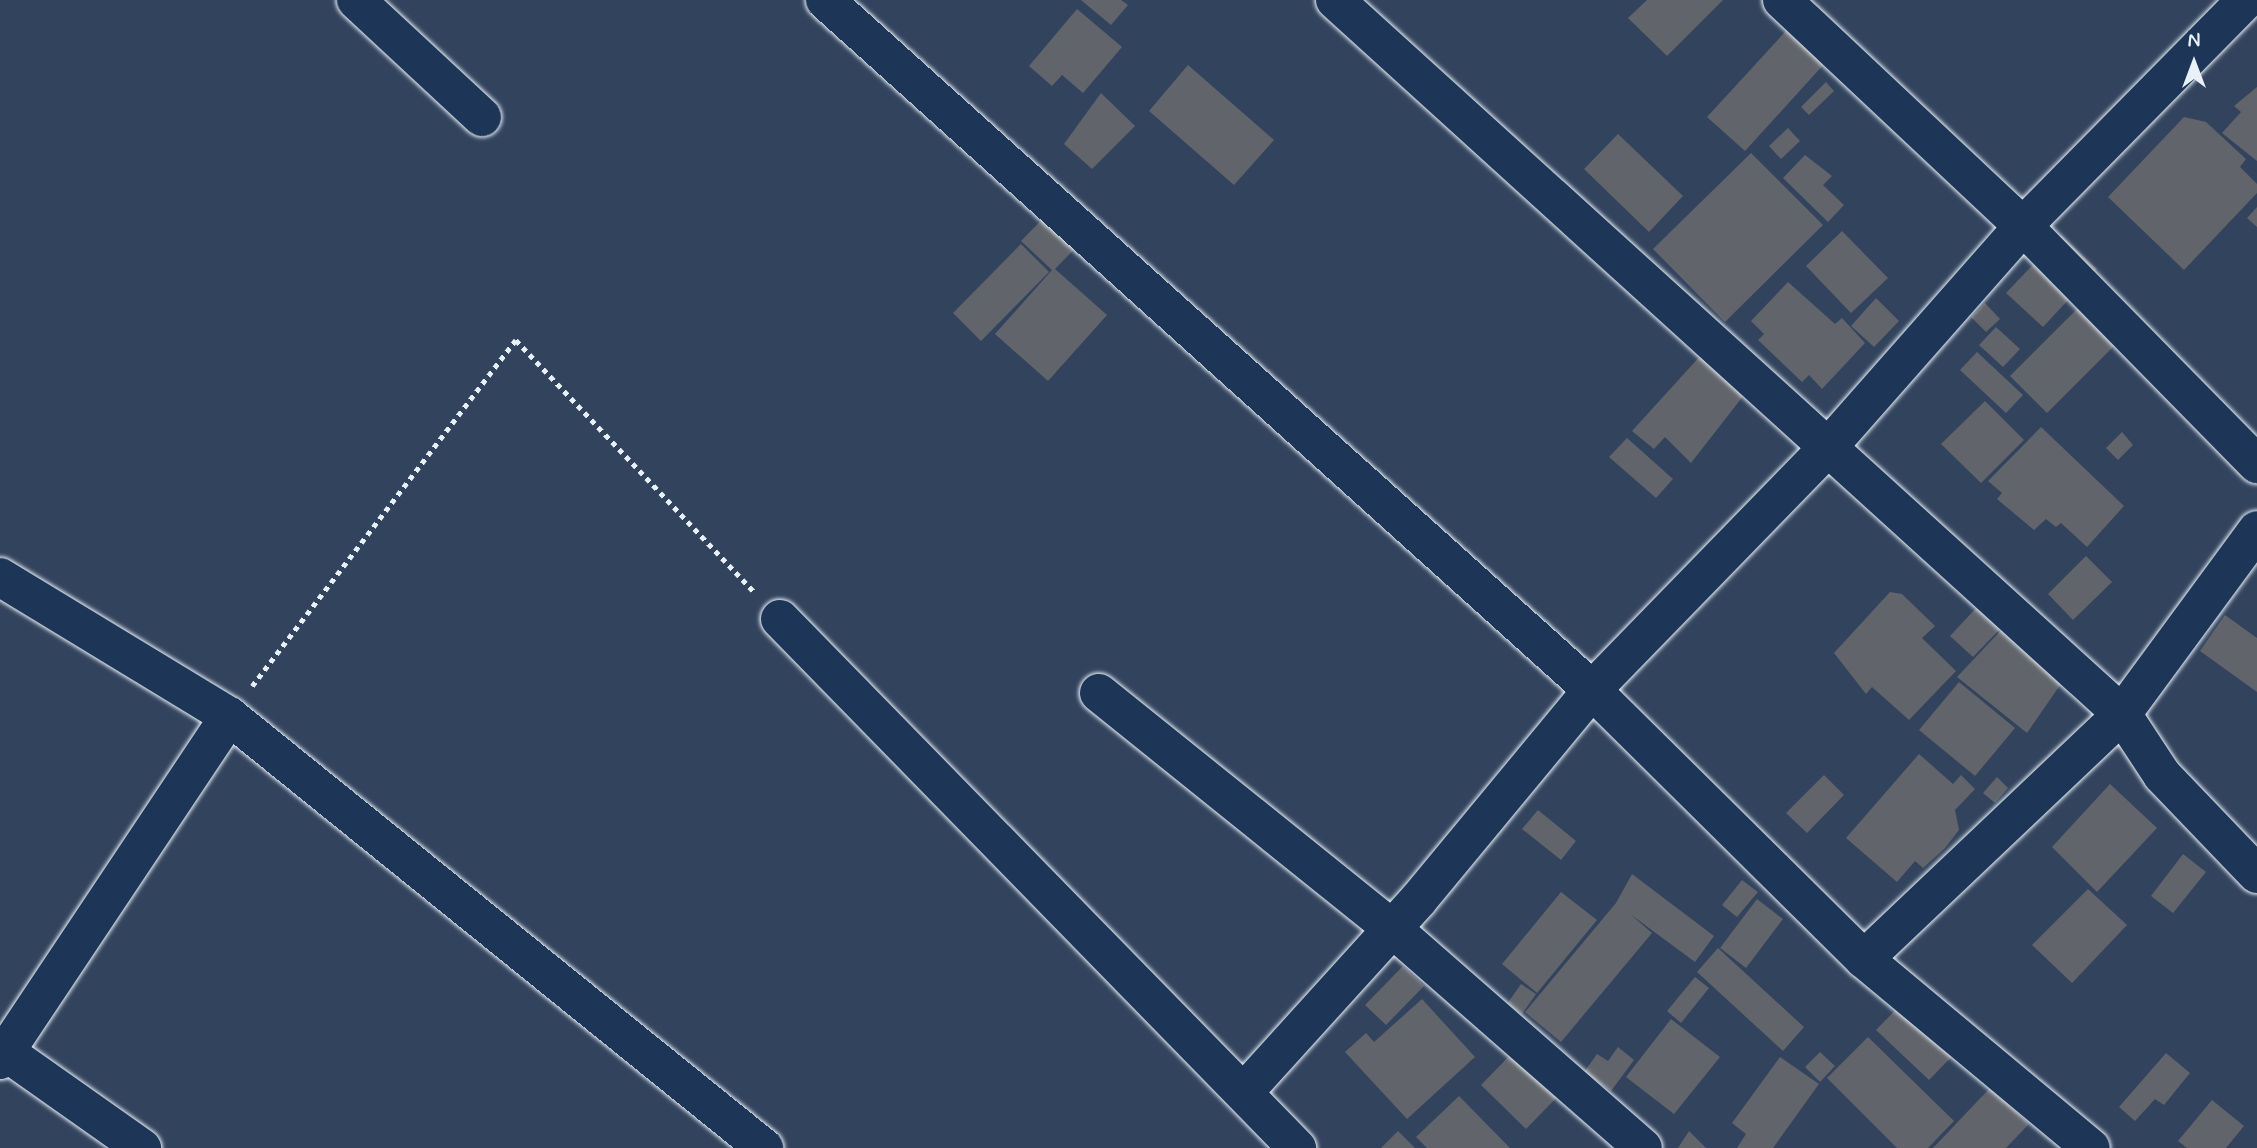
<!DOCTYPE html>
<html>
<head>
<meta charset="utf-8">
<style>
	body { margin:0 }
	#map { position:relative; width:2257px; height:1148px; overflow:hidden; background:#32435d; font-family:Mynerve,sans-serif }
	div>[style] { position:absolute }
	.building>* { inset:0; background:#62646c }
	.path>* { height:4.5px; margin-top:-2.25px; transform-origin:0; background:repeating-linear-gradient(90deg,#e8f1f8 0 5px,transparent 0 10px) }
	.roads { filter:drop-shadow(0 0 2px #e8f1f8) drop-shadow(0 0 2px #e8f1f8) }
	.minor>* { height:38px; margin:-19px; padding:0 19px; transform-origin:19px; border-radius:19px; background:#1d3557 }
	span { translate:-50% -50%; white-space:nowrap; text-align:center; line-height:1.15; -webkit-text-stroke:5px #1d3557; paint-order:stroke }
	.north { position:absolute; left:2159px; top:28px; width:70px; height:70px; -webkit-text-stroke:5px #1d3557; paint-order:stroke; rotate:0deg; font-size:19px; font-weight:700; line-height:28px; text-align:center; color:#e8f1f8 }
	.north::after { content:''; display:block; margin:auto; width:24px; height:32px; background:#e8f1f8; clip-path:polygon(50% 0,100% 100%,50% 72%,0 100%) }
</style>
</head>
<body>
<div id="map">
	<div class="building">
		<div style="clip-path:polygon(1081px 0,1121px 0,1128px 5px,1111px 25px)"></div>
		<div style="clip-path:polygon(1647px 0,1723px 0,1667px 56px,1628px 18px)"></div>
		<div style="clip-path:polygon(1807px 8px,1844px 42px,1745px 151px,1707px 117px)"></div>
		<div style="clip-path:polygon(1077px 9px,1122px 47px,1083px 93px,1062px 75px,1052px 86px,1029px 66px)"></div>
		<div style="clip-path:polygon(1188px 65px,1274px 140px,1234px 185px,1149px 111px)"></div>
		<div style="clip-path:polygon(1826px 82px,1834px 91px,1809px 115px,1801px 107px)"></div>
		<div style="clip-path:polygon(2257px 87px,2257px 161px,2222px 133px,2241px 112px,2234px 106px)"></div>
		<div style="clip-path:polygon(1101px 93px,1135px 126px,1092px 169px,1064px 144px)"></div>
		<div style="clip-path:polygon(2184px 117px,2206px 122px,2246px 159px,2240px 167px,2257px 184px,2257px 193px,2184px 270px,2108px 197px)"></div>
		<div style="clip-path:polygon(1788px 128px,1800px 141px,1781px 159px,1769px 146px)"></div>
		<div style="clip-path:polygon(1618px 134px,1683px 196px,1649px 232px,1584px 169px)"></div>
		<div style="clip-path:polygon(1751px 153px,1823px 225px,1725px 322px,1653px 249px)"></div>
		<div style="clip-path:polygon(1805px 155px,1832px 176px,1823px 185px,1844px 205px,1828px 222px,1783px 178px)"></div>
		<div style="clip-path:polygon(1066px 195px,1098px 225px,1055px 269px,1107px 315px,1048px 381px,995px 334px,1052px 270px,1021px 241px)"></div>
		<div style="clip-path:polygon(2257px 207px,2257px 227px,2247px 218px)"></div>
		<div style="clip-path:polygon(1842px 231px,1888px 278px,1851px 313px,1806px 266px)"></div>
		<div style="clip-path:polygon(2061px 235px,2097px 269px,2043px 327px,2006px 293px)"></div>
		<div style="clip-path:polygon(1021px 244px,1049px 272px,981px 341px,953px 313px)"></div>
		<div style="clip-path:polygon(1788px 282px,1835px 324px,1842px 318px,1865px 343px,1822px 389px,1809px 375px,1802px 382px,1758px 340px,1764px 334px,1751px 321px)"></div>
		<div style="clip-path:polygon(2096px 290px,2133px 327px,2047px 413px,2010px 376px)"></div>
		<div style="clip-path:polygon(1876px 298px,1899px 321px,1874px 347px,1851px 326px)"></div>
		<div style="clip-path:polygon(1985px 303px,2000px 319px,1986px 332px,1971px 317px)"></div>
		<div style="clip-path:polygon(1996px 327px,2020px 349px,2003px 367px,1979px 345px)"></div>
		<div style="clip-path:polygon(1977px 352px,2023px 395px,2006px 413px,1960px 370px)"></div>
		<div style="clip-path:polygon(1702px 354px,1744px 395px,1691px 463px,1665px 437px,1654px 449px,1632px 431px)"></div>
		<div style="clip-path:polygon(1985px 401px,2024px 440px,1981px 483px,1941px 444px)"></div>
		<div style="clip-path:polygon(2041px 427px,2124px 506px,2087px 547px,2061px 523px,2056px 527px,2046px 519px,2034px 530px,1997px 499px,2002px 493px,1988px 481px)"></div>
		<div style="clip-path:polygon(2122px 432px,2133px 445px,2118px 460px,2106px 448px)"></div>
		<div style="clip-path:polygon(1627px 438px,1673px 479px,1656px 498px,1609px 457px)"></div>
		<div style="clip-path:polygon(2086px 556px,2112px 582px,2073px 620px,2048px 594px)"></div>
		<div style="clip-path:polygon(1890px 592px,1902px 594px,1935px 626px,1922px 638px,1956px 671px,1909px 720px,1872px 687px,1866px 694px,1834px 653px)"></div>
		<div style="clip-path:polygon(1978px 606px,2002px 627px,1973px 657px,1950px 636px)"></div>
		<div style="clip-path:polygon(2225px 615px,2257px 638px,2257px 692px,2200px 651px)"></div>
		<div style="clip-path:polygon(2004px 627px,2065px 678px,2027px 733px,1957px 677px)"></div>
		<div style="clip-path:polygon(1959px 682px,2015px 728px,1975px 776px,1919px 730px)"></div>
		<div style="clip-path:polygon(1919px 754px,1953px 784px,1961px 775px,1975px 789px,1955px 810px,1959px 830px,1945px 848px,1923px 868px,1915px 861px,1897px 882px,1846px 838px)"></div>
		<div style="clip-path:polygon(1824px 775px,1844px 795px,1807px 833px,1786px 813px)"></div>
		<div style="clip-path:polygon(1997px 777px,2008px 788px,1995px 803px,1983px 793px)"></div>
		<div style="clip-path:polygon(2110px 784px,2157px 828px,2097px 892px,2052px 847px)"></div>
		<div style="clip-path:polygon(1538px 810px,1576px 841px,1561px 860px,1522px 829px)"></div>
		<div style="clip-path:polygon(2183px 854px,2206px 872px,2173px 913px,2151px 896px)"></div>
		<div style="clip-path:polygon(1632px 874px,1714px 936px,1695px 962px,1630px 914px,1652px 933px,1561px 1042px,1525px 1012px,1616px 903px)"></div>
		<div style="clip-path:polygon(1742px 880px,1758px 892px,1737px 917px,1722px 905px)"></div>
		<div style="clip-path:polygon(2088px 889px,2127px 925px,2072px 983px,2032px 945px)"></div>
		<div style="clip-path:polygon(1561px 892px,1597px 920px,1537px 993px,1502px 964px)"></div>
		<div style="clip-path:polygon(1757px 899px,1783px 919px,1746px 968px,1720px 948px)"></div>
		<div style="clip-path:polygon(1718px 948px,1804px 1027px,1783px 1051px,1697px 972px)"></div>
		<div style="clip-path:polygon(1403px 966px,1424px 986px,1386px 1025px,1365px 1005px)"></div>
		<div style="clip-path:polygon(1695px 977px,1709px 988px,1681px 1023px,1667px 1011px)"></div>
		<div style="clip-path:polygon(1521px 984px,1536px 994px,1522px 1014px,1507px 1004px)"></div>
		<div style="clip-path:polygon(1915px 990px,1967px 1041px,1929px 1080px,1876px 1030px)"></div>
		<div style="clip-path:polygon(1422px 999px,1475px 1057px,1407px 1119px,1345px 1052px,1366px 1033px,1374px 1042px)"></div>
		<div style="clip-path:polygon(1671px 1019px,1720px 1057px,1674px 1114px,1626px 1077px)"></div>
		<div style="clip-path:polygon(1868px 1037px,1954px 1121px,1928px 1148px,1897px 1148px,1827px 1078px)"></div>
		<div style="clip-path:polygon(1518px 1047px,1563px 1091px,1526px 1129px,1481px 1085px)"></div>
		<div style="clip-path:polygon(1618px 1047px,1634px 1060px,1611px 1091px,1584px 1072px,1597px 1054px,1608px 1061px)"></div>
		<div style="clip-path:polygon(1820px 1052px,1835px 1066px,1820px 1082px,1805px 1067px)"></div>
		<div style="clip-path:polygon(2166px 1053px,2190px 1073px,2164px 1105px,2155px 1099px,2135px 1121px,2119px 1107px)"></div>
		<div style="clip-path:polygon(1780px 1057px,1819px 1084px,1773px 1148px,1737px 1148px,1746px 1134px,1732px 1123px)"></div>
		<div style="clip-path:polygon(1990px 1088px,2029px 1124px,2006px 1148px,1933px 1148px)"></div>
		<div style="clip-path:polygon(1459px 1096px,1510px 1148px,1427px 1148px,1416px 1137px)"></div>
		<div style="clip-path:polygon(2212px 1100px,2244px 1126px,2226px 1148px,2187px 1148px,2178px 1141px)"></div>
		<div style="clip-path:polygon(1398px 1131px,1415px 1148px,1381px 1148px)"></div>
		<div style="clip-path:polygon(1689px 1131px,1706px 1148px,1678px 1148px)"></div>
	</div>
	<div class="path">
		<div style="left:252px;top:686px;width:435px;rotate:-52.7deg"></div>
		<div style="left:516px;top:340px;width:348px;rotate:46.6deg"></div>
	</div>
	<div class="roads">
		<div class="minor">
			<div style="left:356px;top:0;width:172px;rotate:42.9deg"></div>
			<div style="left:825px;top:0;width:1032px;rotate:41.97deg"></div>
			<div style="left:1592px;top:690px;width:383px;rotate:44.7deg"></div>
			<div style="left:1864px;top:959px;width:295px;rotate:39.8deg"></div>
			<div style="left:1335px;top:0;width:1063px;rotate:42.22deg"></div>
			<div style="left:2122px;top:714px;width:73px;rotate:56.7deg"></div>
			<div style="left:2162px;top:775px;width:137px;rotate:46.2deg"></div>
			<div style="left:1782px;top:0;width:330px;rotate:43.2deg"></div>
			<div style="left:2023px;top:226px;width:334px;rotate:45.5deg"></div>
			<div style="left:0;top:577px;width:268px;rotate:31.3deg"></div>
			<div style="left:229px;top:716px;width:688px;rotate:38.92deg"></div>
			<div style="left:780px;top:619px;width:740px;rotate:45.66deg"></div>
			<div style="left:1099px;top:693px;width:377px;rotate:38.8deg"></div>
			<div style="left:1393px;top:929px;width:332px;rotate:41.2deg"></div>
			<div style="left:1864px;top:959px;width:356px;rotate:-43.5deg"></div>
			<div style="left:2122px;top:714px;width:228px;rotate:-53.7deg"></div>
			<div style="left:0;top:1048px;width:174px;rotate:35.2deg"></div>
			<div style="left:0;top:1060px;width:413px;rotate:-56.3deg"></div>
			<div style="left:1245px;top:1091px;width:259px;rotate:-47.8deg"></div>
			<div style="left:1419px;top:899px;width:271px;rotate:-50.4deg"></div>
			<div style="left:1592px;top:690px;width:342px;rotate:-45.8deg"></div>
			<div style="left:1830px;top:445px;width:292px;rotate:-48.6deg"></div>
			<div style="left:2023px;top:226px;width:317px;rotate:-45.4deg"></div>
		</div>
	</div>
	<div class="north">N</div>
</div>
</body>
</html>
